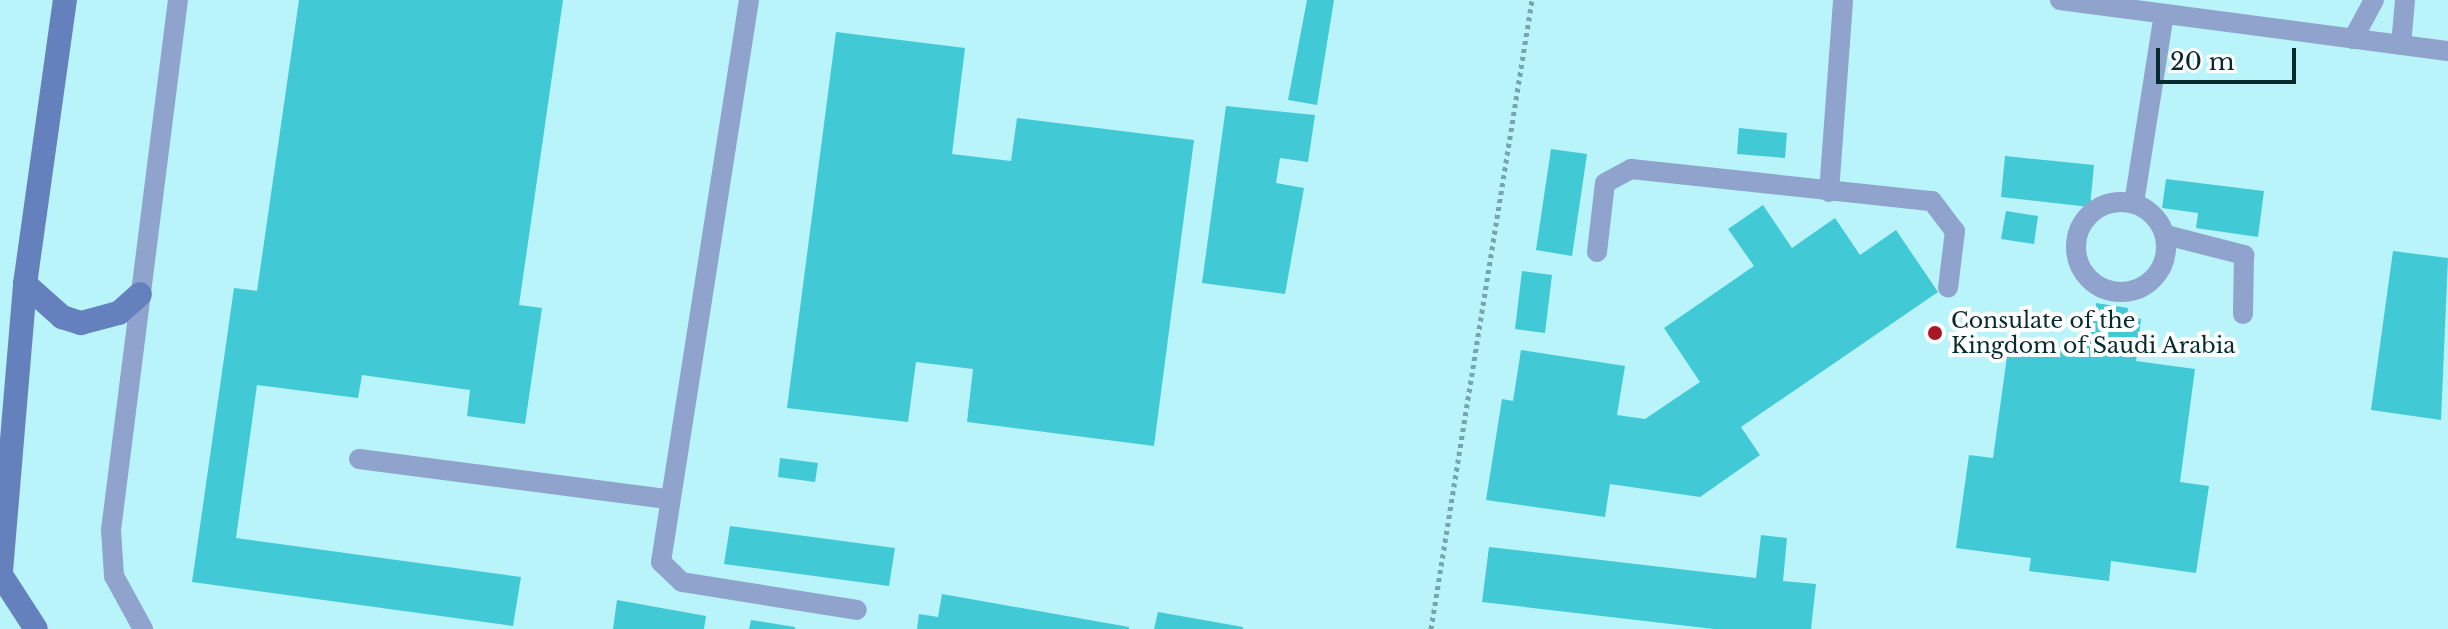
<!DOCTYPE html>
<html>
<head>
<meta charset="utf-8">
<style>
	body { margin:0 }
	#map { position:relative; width:2448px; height:629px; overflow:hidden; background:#b9f4fa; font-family:"Libre Baskerville",serif }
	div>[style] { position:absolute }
	.building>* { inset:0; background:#42c9d6 }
	.path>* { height:5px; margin-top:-2.5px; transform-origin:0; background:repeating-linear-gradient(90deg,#74a6ab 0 4px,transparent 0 8px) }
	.lane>* { height:20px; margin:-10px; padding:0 10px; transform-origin:10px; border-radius:10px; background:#8fa3cc }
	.lane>.ring { margin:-10px; padding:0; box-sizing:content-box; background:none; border:20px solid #8fa3cc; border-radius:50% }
	.secondary>* { height:24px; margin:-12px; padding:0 12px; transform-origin:12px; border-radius:12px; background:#6481bd }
	.dots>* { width:22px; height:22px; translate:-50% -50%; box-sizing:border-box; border:4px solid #fff; border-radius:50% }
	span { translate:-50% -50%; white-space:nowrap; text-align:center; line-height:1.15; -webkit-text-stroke:8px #fff; paint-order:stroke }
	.poi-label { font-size:22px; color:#062a2e }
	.left { translate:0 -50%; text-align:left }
	.scale { position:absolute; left:2156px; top:48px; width:140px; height:36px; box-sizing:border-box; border:4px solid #062a2e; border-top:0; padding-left:10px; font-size:24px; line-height:28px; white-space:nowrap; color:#062a2e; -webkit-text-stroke:6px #fff; paint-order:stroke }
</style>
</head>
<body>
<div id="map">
	<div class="building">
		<div style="clip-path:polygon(299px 0,563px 0,519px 305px,542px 308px,525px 424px,467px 416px,470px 390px,362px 375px,358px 398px,257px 385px,236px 538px,521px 577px,513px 626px,192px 582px,234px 288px,257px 291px)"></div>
		<div style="clip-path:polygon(1307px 0,1334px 0,1317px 105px,1288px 100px)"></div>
		<div style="clip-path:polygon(836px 32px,965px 48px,952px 154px,1011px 161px,1017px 118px,1194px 140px,1154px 446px,967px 422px,973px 369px,916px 362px,908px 422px,787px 408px)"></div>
		<div style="clip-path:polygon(1226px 106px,1315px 115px,1308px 162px,1280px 158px,1276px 183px,1304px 188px,1285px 294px,1202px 283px)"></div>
		<div style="clip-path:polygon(1739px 128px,1787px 133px,1785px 158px,1737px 154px)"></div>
		<div style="clip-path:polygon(1551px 149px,1587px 154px,1572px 256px,1536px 250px)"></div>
		<div style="clip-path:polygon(2005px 156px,2094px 165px,2090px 207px,2001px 197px)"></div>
		<div style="clip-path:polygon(2166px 179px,2264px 191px,2258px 237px,2196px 228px,2198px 213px,2162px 208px)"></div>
		<div style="clip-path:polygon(1763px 205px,1792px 248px,1835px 218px,1860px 255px,1896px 230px,1938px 292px,1741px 427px,1760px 455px,1700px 497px,1610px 484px,1605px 517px,1486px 500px,1502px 399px,1513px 401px,1521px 350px,1625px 366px,1617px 415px,1645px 419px,1700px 382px,1664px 328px,1754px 266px,1728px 229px)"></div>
		<div style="clip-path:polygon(2006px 211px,2038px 216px,2034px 244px,2001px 239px)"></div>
		<div style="clip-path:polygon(2393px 251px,2448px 258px,2441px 420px,2371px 410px)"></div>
		<div style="clip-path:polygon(1522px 271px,1552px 275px,1545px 333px,1515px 329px)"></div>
		<div style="clip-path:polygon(2096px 303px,2128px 308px,2127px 317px,2141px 319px,2136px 361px,2195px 369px,2180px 482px,2209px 486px,2196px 573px,2111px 561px,2109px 581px,2029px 571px,2031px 558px,1956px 548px,1969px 455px,1993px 458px,2009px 342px,2078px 351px,2084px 310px,2096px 311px)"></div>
		<div style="clip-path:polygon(780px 458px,818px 463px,815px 482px,778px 477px)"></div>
		<div style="clip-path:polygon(730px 526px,895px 548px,889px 586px,724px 564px)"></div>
		<div style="clip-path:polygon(1761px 535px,1787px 538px,1783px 581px,1816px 584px,1811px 629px,1714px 629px,1482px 602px,1489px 547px,1756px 578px)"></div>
		<div style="clip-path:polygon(942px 594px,1129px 627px,1129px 629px,917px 629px,919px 614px,938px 617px)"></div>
		<div style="clip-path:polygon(617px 600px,706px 616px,704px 629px,613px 629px)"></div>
		<div style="clip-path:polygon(1158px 612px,1243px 627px,1243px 629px,1154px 629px)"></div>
		<div style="clip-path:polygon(751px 620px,795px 627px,795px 629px,749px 629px)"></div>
	</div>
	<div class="path">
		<div style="left:1431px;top:629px;width:637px;rotate:-80.88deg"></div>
	</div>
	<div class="lane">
		<div style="left:749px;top:0;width:569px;rotate:98.9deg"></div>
		<div style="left:661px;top:562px;width:29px;rotate:44deg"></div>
		<div style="left:682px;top:582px;width:177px;rotate:9.1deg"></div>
		<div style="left:2060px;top:0;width:391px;rotate:7.5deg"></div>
		<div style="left:2353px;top:39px;width:44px;rotate:-61.7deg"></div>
		<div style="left:2401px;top:45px;width:45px;rotate:-84.9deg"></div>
		<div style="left:1829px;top:192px;width:193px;rotate:-85.8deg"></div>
		<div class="ring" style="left:2076px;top:202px;width:70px;height:70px"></div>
		<div style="left:2134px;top:203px;width:191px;rotate:-81deg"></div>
		<div style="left:2166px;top:235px;width:81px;rotate:14.4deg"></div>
		<div style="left:2244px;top:255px;width:59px;rotate:91deg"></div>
		<div style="left:1597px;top:252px;width:69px;rotate:-83.4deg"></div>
		<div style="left:1605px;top:183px;width:30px;rotate:-28deg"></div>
		<div style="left:1631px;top:169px;width:303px;rotate:6.1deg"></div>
		<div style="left:1932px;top:201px;width:38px;rotate:53deg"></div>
		<div style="left:1955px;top:231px;width:57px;rotate:97deg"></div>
		<div style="left:359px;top:459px;width:313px;rotate:7.4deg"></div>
		<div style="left:143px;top:629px;width:60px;rotate:-118.7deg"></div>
		<div style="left:114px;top:576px;width:46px;rotate:-93.7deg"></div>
		<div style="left:111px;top:530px;width:534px;rotate:-82.8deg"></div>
	</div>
	<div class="secondary">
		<div style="left:25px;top:284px;width:50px;rotate:41.7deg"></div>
		<div style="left:62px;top:317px;width:20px;rotate:18deg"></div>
		<div style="left:81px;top:323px;width:39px;rotate:-15deg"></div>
		<div style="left:119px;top:313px;width:28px;rotate:-42deg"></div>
		<div style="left:1px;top:575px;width:64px;rotate:57.1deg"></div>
		<div style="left:0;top:583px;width:300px;rotate:-85.2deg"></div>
		<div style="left:25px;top:284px;width:287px;rotate:-82deg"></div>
	</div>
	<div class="dots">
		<div style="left:1935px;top:333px;background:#ab1624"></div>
	</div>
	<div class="poi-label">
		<span class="left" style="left:1951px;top:333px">Consulate of the<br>Kingdom of Saudi Arabia</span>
	</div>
	<div class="scale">20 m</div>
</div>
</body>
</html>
